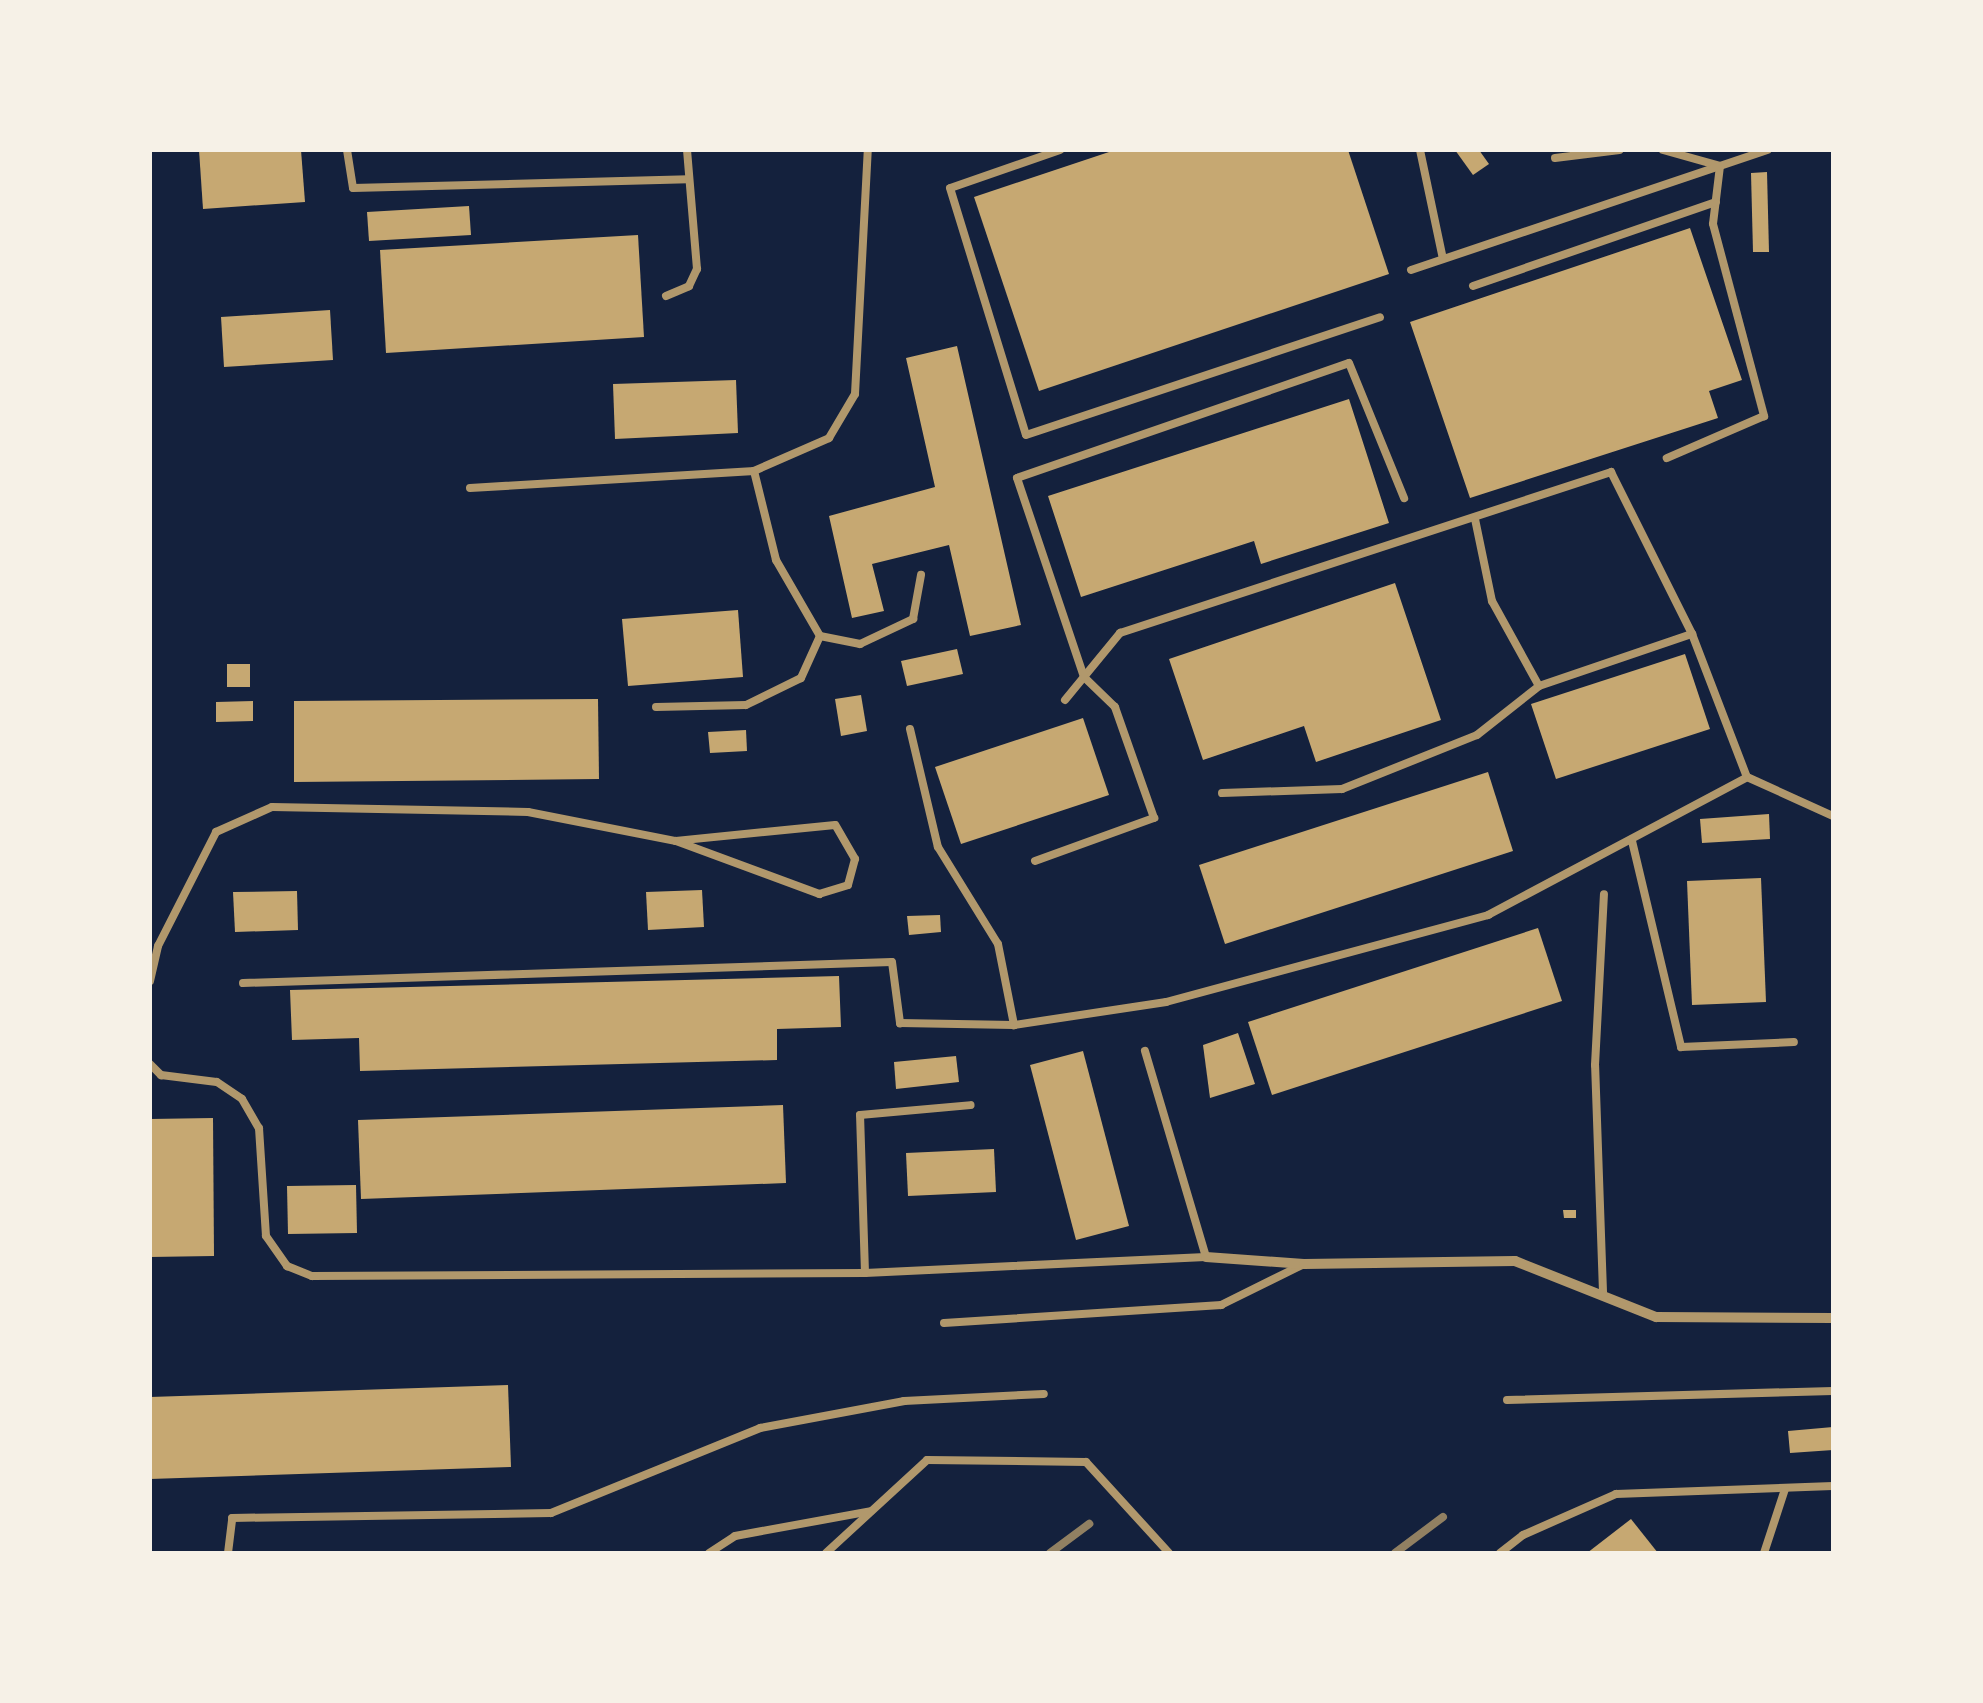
<!DOCTYPE html>
<html>
<head>
<meta charset="utf-8">
<style>
	body { margin:0 }
	#map { position:relative; width:1983px; height:1703px; overflow:hidden; background:#14213d; font-family:Roboto,sans-serif }
	div>[style] { position:absolute }
	.building>* { inset:0; background:#c6a872 }
	.service>* { height:8px; margin:-4px; padding:0 4px; transform-origin:4px; border-radius:4px; background:#b1986c }
	.minor>* { height:10px; margin:-5px; padding:0 5px; transform-origin:5px; border-radius:5px; background:#b1986c }
	.rail>* { height:8px; margin:-4px; padding:0 4px; transform-origin:4px; border-radius:4px; background:#918062 }
	span { translate:-50% -50%; white-space:nowrap; text-align:center; line-height:1.15; -webkit-text-stroke:8px #f6f1e7; paint-order:stroke }
	.frame { position:absolute; inset:0; border:152px solid #f6f1e7; pointer-events:none }
</style>
</head>
<body>
<div id="map">
	<div class="building">
		<div style="clip-path:polygon(199px 150px,301px 150px,305px 202px,203px 209px)"></div>
		<div style="clip-path:polygon(1115px 150px,1348px 150px,1389px 274px,1039px 391px,974px 197px)"></div>
		<div style="clip-path:polygon(1455px 150px,1479px 150px,1489px 164px,1473px 175px)"></div>
		<div style="clip-path:polygon(1767px 172px,1769px 252px,1753px 252px,1751px 173px)"></div>
		<div style="clip-path:polygon(469px 206px,471px 235px,369px 241px,367px 212px)"></div>
		<div style="clip-path:polygon(1690px 228px,1742px 380px,1709px 391px,1718px 418px,1470px 498px,1410px 322px)"></div>
		<div style="clip-path:polygon(638px 235px,644px 337px,386px 353px,380px 250px)"></div>
		<div style="clip-path:polygon(330px 310px,333px 360px,224px 367px,221px 317px)"></div>
		<div style="clip-path:polygon(957px 346px,1021px 625px,970px 636px,949px 545px,872px 564px,884px 611px,852px 618px,829px 516px,935px 487px,906px 358px)"></div>
		<div style="clip-path:polygon(736px 380px,738px 433px,615px 439px,613px 384px)"></div>
		<div style="clip-path:polygon(1349px 399px,1389px 523px,1261px 564px,1254px 541px,1081px 597px,1048px 496px)"></div>
		<div style="clip-path:polygon(1395px 583px,1441px 720px,1316px 762px,1304px 726px,1203px 760px,1169px 659px)"></div>
		<div style="clip-path:polygon(738px 610px,743px 677px,628px 686px,622px 619px)"></div>
		<div style="clip-path:polygon(957px 649px,963px 674px,907px 686px,901px 661px)"></div>
		<div style="clip-path:polygon(1685px 654px,1710px 729px,1556px 779px,1531px 704px)"></div>
		<div style="clip-path:polygon(227px 664px,250px 664px,250px 687px,227px 687px)"></div>
		<div style="clip-path:polygon(861px 695px,867px 731px,841px 736px,835px 699px)"></div>
		<div style="clip-path:polygon(598px 699px,599px 779px,294px 782px,294px 701px)"></div>
		<div style="clip-path:polygon(253px 701px,253px 721px,216px 722px,216px 702px)"></div>
		<div style="clip-path:polygon(1083px 718px,1109px 795px,961px 844px,935px 767px)"></div>
		<div style="clip-path:polygon(746px 730px,747px 751px,710px 753px,708px 732px)"></div>
		<div style="clip-path:polygon(1488px 772px,1513px 851px,1225px 944px,1199px 865px)"></div>
		<div style="clip-path:polygon(1769px 814px,1770px 839px,1702px 843px,1700px 819px)"></div>
		<div style="clip-path:polygon(1761px 878px,1766px 1002px,1692px 1005px,1687px 881px)"></div>
		<div style="clip-path:polygon(702px 890px,704px 927px,648px 930px,646px 892px)"></div>
		<div style="clip-path:polygon(297px 891px,298px 930px,235px 932px,233px 892px)"></div>
		<div style="clip-path:polygon(940px 915px,941px 932px,909px 935px,907px 916px)"></div>
		<div style="clip-path:polygon(1538px 928px,1562px 1001px,1272px 1095px,1248px 1022px)"></div>
		<div style="clip-path:polygon(839px 976px,841px 1027px,777px 1029px,777px 1060px,360px 1071px,359px 1038px,292px 1040px,290px 990px)"></div>
		<div style="clip-path:polygon(1238px 1033px,1255px 1084px,1210px 1098px,1203px 1045px)"></div>
		<div style="clip-path:polygon(1083px 1051px,1129px 1226px,1076px 1240px,1030px 1065px)"></div>
		<div style="clip-path:polygon(956px 1056px,959px 1082px,896px 1089px,894px 1062px)"></div>
		<div style="clip-path:polygon(783px 1105px,786px 1183px,361px 1199px,358px 1120px)"></div>
		<div style="clip-path:polygon(213px 1118px,214px 1256px,150px 1257px,150px 1119px)"></div>
		<div style="clip-path:polygon(994px 1149px,996px 1192px,908px 1196px,906px 1153px)"></div>
		<div style="clip-path:polygon(356px 1185px,357px 1233px,288px 1234px,287px 1186px)"></div>
		<div style="clip-path:polygon(1563px 1210px,1576px 1210px,1576px 1218px,1564px 1218px)"></div>
		<div style="clip-path:polygon(508px 1385px,511px 1467px,150px 1479px,150px 1397px)"></div>
		<div style="clip-path:polygon(1833px 1427px,1833px 1450px,1790px 1453px,1788px 1431px)"></div>
		<div style="clip-path:polygon(1631px 1519px,1658px 1553px,1587px 1553px)"></div>
	</div>
	<div class="service">
		<div style="left:347px;top:150px;width:38px;rotate:81deg"></div>
		<div style="left:353px;top:188px;width:335px;rotate:-1.5deg"></div>
		<div style="left:1060px;top:150px;width:116px;rotate:160.9deg"></div>
		<div style="left:950px;top:188px;width:258px;rotate:72.9deg"></div>
		<div style="left:1026px;top:435px;width:373px;rotate:-18.4deg"></div>
		<div style="left:1420px;top:150px;width:111px;rotate:78.1deg"></div>
		<div style="left:1663px;top:150px;width:59px;rotate:15.7deg"></div>
		<div style="left:1720px;top:166px;width:58px;rotate:96.9deg"></div>
		<div style="left:1713px;top:224px;width:199px;rotate:75.1deg"></div>
		<div style="left:1764px;top:416px;width:106px;rotate:156.6deg"></div>
		<div style="left:1555px;top:158px;width:65px;rotate:-7deg"></div>
		<div style="left:1411px;top:270px;width:376px;rotate:-18.6deg"></div>
		<div style="left:1473px;top:286px;width:257px;rotate:-19.1deg"></div>
		<div style="left:666px;top:296px;width:25px;rotate:-23deg"></div>
		<div style="left:689px;top:286px;width:19px;rotate:-65deg"></div>
		<div style="left:697px;top:269px;width:119px;rotate:-94.8deg"></div>
		<div style="left:754px;top:471px;width:92px;rotate:76.1deg"></div>
		<div style="left:776px;top:560px;width:88px;rotate:59.9deg"></div>
		<div style="left:820px;top:636px;width:41px;rotate:11.3deg"></div>
		<div style="left:860px;top:644px;width:59px;rotate:-25.3deg"></div>
		<div style="left:913px;top:619px;width:45px;rotate:-79.7deg"></div>
		<div style="left:470px;top:488px;width:285px;rotate:-3.4deg"></div>
		<div style="left:754px;top:471px;width:82px;rotate:-23.7deg"></div>
		<div style="left:829px;top:438px;width:51px;rotate:-59.4deg"></div>
		<div style="left:855px;top:394px;width:244px;rotate:-87deg"></div>
		<div style="left:1475px;top:519px;width:84px;rotate:78.3deg"></div>
		<div style="left:1492px;top:601px;width:97px;rotate:61.1deg"></div>
		<div style="left:1065px;top:700px;width:87px;rotate:-50.6deg"></div>
		<div style="left:1120px;top:633px;width:517px;rotate:-18.15deg"></div>
		<div style="left:1611px;top:472px;width:181px;rotate:63.4deg"></div>
		<div style="left:656px;top:707px;width:90px;rotate:-1.3deg"></div>
		<div style="left:746px;top:705px;width:61px;rotate:-26.1deg"></div>
		<div style="left:801px;top:678px;width:46px;rotate:-65.7deg"></div>
		<div style="left:910px;top:729px;width:121px;rotate:76.7deg"></div>
		<div style="left:938px;top:847px;width:114px;rotate:58.3deg"></div>
		<div style="left:998px;top:944px;width:83px;rotate:78.8deg"></div>
		<div style="left:1222px;top:793px;width:120px;rotate:-1.9deg"></div>
		<div style="left:1342px;top:789px;width:145px;rotate:-21.8deg"></div>
		<div style="left:1477px;top:735px;width:79px;rotate:-38.3deg"></div>
		<div style="left:1539px;top:686px;width:162px;rotate:-18.8deg"></div>
		<div style="left:1692px;top:634px;width:153px;rotate:69deg"></div>
		<div style="left:1747px;top:777px;width:94px;rotate:24.4deg"></div>
		<div style="left:1632px;top:841px;width:212px;rotate:76.6deg"></div>
		<div style="left:1681px;top:1047px;width:113px;rotate:-2.5deg"></div>
		<div style="left:1035px;top:861px;width:127px;rotate:-19.9deg"></div>
		<div style="left:1154px;top:818px;width:118px;rotate:-109.4deg"></div>
		<div style="left:1115px;top:707px;width:43px;rotate:-135.9deg"></div>
		<div style="left:1084px;top:677px;width:210px;rotate:-108.6deg"></div>
		<div style="left:1017px;top:478px;width:351px;rotate:-19.1deg"></div>
		<div style="left:1349px;top:363px;width:146px;rotate:67.8deg"></div>
		<div style="left:150px;top:981px;width:36px;rotate:-77deg"></div>
		<div style="left:158px;top:946px;width:128px;rotate:-63deg"></div>
		<div style="left:216px;top:832px;width:61px;rotate:-24.1deg"></div>
		<div style="left:272px;top:807px;width:256px;rotate:1.1deg"></div>
		<div style="left:528px;top:812px;width:151px;rotate:11.1deg"></div>
		<div style="left:676px;top:841px;width:153px;rotate:20.3deg"></div>
		<div style="left:819px;top:894px;width:30px;rotate:-17deg"></div>
		<div style="left:848px;top:885px;width:27px;rotate:-75deg"></div>
		<div style="left:855px;top:859px;width:39px;rotate:-120deg"></div>
		<div style="left:835px;top:825px;width:160px;rotate:174.3deg"></div>
		<div style="left:243px;top:983px;width:649px;rotate:-1.85deg"></div>
		<div style="left:892px;top:962px;width:62px;rotate:82.5deg"></div>
		<div style="left:900px;top:1023px;width:114px;rotate:1deg"></div>
		<div style="left:1014px;top:1025px;width:154px;rotate:-8.6deg"></div>
		<div style="left:1166px;top:1002px;width:334px;rotate:-15.1deg"></div>
		<div style="left:1488px;top:915px;width:293px;rotate:-28deg"></div>
		<div style="left:150px;top:1064px;width:16px;rotate:45deg"></div>
		<div style="left:161px;top:1075px;width:56px;rotate:7.1deg"></div>
		<div style="left:217px;top:1082px;width:30px;rotate:34deg"></div>
		<div style="left:242px;top:1099px;width:34px;rotate:60deg"></div>
		<div style="left:259px;top:1128px;width:108px;rotate:86.3deg"></div>
		<div style="left:266px;top:1236px;width:37px;rotate:55deg"></div>
		<div style="left:287px;top:1266px;width:27px;rotate:22deg"></div>
		<div style="left:312px;top:1276px;width:553px;rotate:-0.31deg"></div>
		<div style="left:865px;top:1273px;width:341px;rotate:-2.7deg"></div>
		<div style="left:1206px;top:1257px;width:215px;rotate:-106.5deg"></div>
		<div style="left:865px;top:1273px;width:158px;rotate:-91.8deg"></div>
		<div style="left:860px;top:1115px;width:111px;rotate:-5.1deg"></div>
		<div style="left:1603px;top:1292px;width:227px;rotate:-92deg"></div>
		<div style="left:1595px;top:1065px;width:171px;rotate:-87deg"></div>
		<div style="left:944px;top:1323px;width:278px;rotate:-3.7deg"></div>
		<div style="left:1221px;top:1305px;width:93px;rotate:-26.3deg"></div>
		<div style="left:1507px;top:1400px;width:326px;rotate:-1.6deg"></div>
		<div style="left:228px;top:1553px;width:35px;rotate:-83deg"></div>
		<div style="left:232px;top:1518px;width:319px;rotate:-0.9deg"></div>
		<div style="left:551px;top:1513px;width:226px;rotate:-22.1deg"></div>
		<div style="left:760px;top:1428px;width:147px;rotate:-10.6deg"></div>
		<div style="left:904px;top:1401px;width:140px;rotate:-2.9deg"></div>
		<div style="left:709px;top:1553px;width:31px;rotate:-33deg"></div>
		<div style="left:735px;top:1536px;width:138px;rotate:-10.4deg"></div>
		<div style="left:826px;top:1553px;width:137px;rotate:-42.6deg"></div>
		<div style="left:927px;top:1460px;width:159px;rotate:0.7deg"></div>
		<div style="left:1086px;top:1462px;width:123px;rotate:47.6deg"></div>
		<div style="left:1500px;top:1553px;width:29px;rotate:-38deg"></div>
		<div style="left:1523px;top:1535px;width:102px;rotate:-23.8deg"></div>
		<div style="left:1616px;top:1494px;width:217px;rotate:-2.1deg"></div>
		<div style="left:1764px;top:1553px;width:67px;rotate:-71.8deg"></div>
	</div>
	<div class="minor">
		<div style="left:1206px;top:1257px;width:98px;rotate:4.1deg"></div>
		<div style="left:1304px;top:1264px;width:211px;rotate:-0.8deg"></div>
		<div style="left:1515px;top:1261px;width:152px;rotate:21.7deg"></div>
		<div style="left:1656px;top:1317px;width:177px;rotate:0.3deg"></div>
	</div>
	<div class="rail">
		<div style="left:1050px;top:1553px;width:49px;rotate:-36.6deg"></div>
		<div style="left:1395px;top:1553px;width:60px;rotate:-36.9deg"></div>
	</div>
	<div class="frame"></div>
</div>
</body>
</html>
